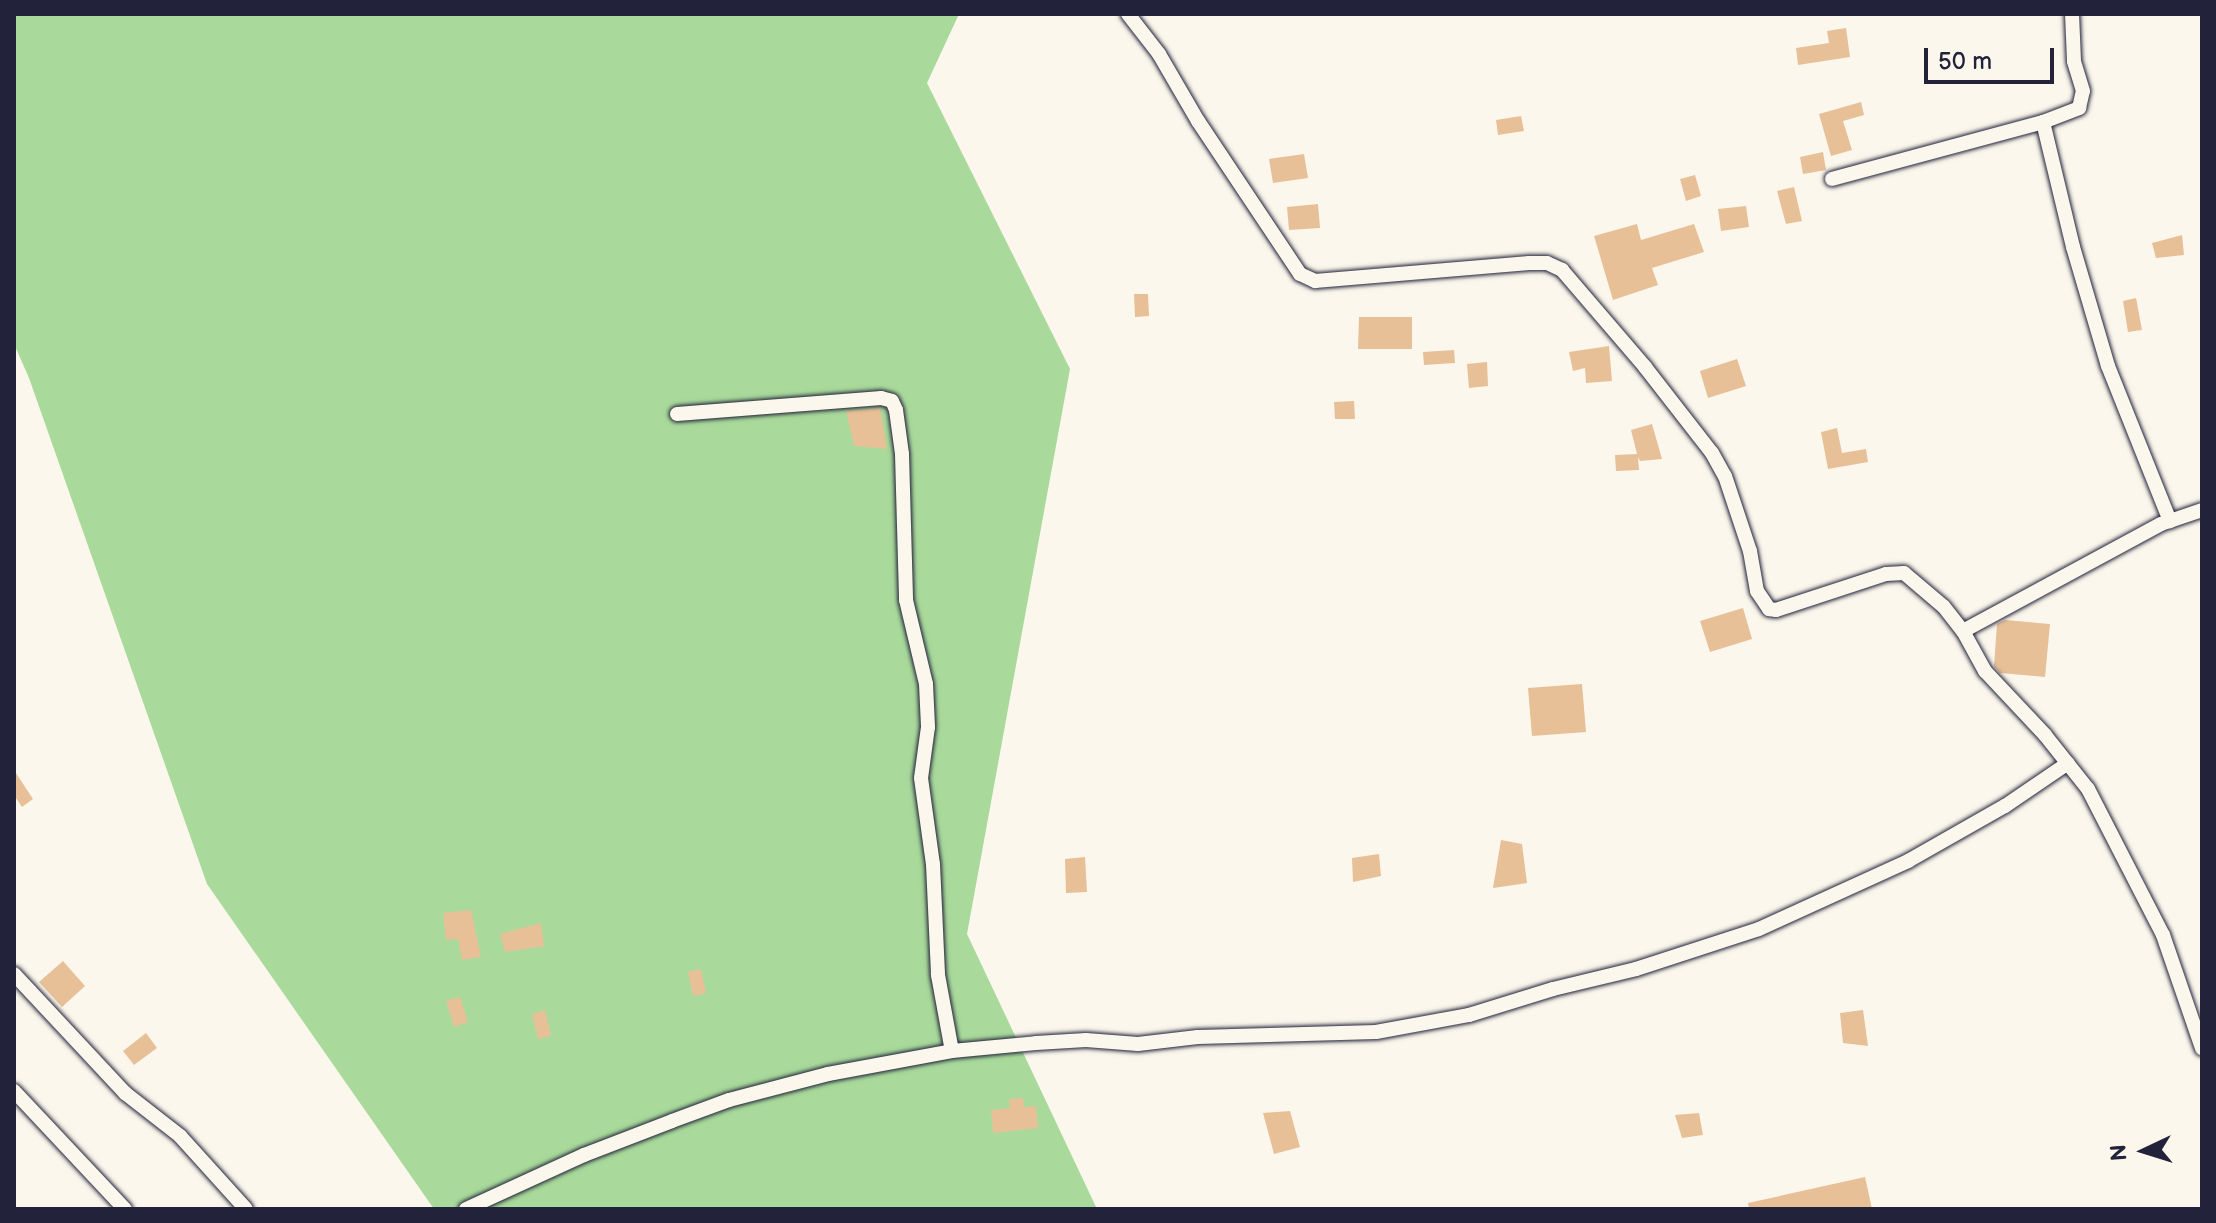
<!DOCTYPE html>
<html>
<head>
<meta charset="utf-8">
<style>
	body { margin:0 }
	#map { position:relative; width:2216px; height:1223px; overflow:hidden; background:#fbf7ec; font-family:"Balsamiq Sans",sans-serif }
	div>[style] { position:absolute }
	.green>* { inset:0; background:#a9da9b }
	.building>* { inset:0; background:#e7c098 }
	.roads { filter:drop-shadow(0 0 2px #22223b) drop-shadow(0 0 2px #22223b) }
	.street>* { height:14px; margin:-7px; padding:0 7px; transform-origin:7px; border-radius:7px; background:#fbf7ec }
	span { translate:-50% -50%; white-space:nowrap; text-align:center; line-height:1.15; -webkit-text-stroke:8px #fbf7ec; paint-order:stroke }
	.frame { position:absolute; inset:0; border:16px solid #22223b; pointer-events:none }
	.north { position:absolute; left:2104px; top:1111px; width:80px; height:80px; -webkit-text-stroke:6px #fbf7ec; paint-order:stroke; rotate:266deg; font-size:22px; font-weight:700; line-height:32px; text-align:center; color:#22223b }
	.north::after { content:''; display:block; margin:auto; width:28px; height:36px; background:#22223b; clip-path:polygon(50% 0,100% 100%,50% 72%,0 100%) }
	.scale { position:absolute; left:1924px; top:48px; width:130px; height:36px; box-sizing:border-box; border:4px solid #22223b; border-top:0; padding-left:10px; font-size:24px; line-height:28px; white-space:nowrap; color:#22223b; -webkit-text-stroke:6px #fbf7ec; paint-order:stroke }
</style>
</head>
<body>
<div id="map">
	<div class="green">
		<div style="clip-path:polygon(14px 14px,959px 14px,927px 83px,1070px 369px,967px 934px,1097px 1209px,434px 1209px,207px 884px,29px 378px,14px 344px)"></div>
	</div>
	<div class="building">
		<div style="clip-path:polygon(1846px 28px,1850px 57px,1798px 65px,1796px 48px,1829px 43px,1827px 31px)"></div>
		<div style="clip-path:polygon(1861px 102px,1864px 115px,1843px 121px,1852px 150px,1831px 156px,1819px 114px)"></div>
		<div style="clip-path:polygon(1521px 116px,1524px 131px,1498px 135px,1496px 120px)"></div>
		<div style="clip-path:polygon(1823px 152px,1826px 170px,1803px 174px,1800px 157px)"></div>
		<div style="clip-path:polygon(1304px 154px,1308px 178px,1273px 183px,1269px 159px)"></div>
		<div style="clip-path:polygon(1695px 175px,1701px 196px,1686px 201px,1680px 179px)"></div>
		<div style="clip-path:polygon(1794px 187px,1802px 221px,1786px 224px,1777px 191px)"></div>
		<div style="clip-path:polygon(1318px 204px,1320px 228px,1289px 230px,1287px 207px)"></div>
		<div style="clip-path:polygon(1746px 206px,1749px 227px,1721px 231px,1718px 209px)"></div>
		<div style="clip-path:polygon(1637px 224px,1641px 240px,1694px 224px,1704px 252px,1652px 268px,1658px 285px,1613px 300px,1594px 236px)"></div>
		<div style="clip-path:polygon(2182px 235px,2184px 255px,2156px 258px,2152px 243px)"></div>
		<div style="clip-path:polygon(1134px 294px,1148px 294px,1149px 316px,1135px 317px)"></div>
		<div style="clip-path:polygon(2136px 298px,2142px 330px,2128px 332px,2123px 301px)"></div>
		<div style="clip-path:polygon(1359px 317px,1412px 317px,1412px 349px,1358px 349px)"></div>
		<div style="clip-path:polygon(1609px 346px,1612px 381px,1586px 383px,1585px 368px,1573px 371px,1569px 352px)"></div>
		<div style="clip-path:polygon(1454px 350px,1455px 363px,1424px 365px,1423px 352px)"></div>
		<div style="clip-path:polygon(1737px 359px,1746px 386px,1708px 398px,1700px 371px)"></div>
		<div style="clip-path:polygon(1487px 362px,1488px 386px,1469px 388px,1467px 364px)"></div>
		<div style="clip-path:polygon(1354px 401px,1355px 419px,1335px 419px,1334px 402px)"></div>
		<div style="clip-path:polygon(880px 408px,887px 449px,854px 446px,846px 411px)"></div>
		<div style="clip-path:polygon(1652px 424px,1662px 459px,1640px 461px,1638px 457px,1639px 470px,1616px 471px,1615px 455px,1637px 454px,1631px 430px)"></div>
		<div style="clip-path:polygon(1837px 428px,1842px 453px,1866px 449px,1868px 462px,1828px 469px,1821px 432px)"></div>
		<div style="clip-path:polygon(1743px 608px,1752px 639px,1710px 652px,1700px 621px)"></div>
		<div style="clip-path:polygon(2005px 620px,2050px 624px,2045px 677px,2000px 673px,1994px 666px,1997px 624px)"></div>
		<div style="clip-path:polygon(1582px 684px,1586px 732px,1532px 736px,1528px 688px)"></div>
		<div style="clip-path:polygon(14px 770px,33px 799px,22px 807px,14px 795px)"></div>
		<div style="clip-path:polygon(1501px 840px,1522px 844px,1527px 883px,1493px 888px)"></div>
		<div style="clip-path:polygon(1379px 854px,1381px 876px,1353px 882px,1352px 858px)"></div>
		<div style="clip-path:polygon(1085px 857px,1087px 892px,1066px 893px,1065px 859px)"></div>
		<div style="clip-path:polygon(471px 910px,481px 957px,462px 960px,458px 939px,446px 940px,443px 913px)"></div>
		<div style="clip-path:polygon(541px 923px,544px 946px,505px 952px,500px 934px)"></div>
		<div style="clip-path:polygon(63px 961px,85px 986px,62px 1007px,39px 982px)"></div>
		<div style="clip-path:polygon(701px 969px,706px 993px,693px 996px,688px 972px)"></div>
		<div style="clip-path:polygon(460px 997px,468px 1022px,454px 1027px,446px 1001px)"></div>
		<div style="clip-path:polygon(545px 1010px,551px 1036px,538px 1039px,532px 1014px)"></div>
		<div style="clip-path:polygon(1863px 1010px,1868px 1046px,1843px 1043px,1840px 1013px)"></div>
		<div style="clip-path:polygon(146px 1033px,157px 1048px,134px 1065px,123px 1051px)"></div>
		<div style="clip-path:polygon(1023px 1098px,1024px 1107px,1036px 1106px,1038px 1128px,993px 1133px,991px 1110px,1010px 1108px,1009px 1099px)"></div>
		<div style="clip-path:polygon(1290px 1111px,1300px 1147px,1274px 1154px,1263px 1113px)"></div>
		<div style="clip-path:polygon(1699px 1113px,1703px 1135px,1682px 1138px,1675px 1115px)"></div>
		<div style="clip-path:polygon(1865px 1177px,1872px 1209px,1749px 1209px,1748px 1203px)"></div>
	</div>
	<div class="roads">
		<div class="street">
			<div style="left:1128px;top:14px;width:51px;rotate:52.2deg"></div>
			<div style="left:1159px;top:54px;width:78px;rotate:59.8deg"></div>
			<div style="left:1198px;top:121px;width:184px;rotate:56.3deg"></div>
			<div style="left:1300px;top:274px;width:17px;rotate:25deg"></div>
			<div style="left:1315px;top:281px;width:215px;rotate:-4.8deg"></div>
			<div style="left:1529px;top:263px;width:18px"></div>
			<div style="left:1547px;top:263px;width:17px;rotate:25deg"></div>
			<div style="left:1562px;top:270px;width:128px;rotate:49.4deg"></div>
			<div style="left:1645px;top:367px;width:109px;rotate:52.1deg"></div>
			<div style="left:1712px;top:453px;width:26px;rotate:61deg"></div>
			<div style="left:1725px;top:476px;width:79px;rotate:71.6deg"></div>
			<div style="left:1750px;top:551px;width:41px;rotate:80.1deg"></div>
			<div style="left:1757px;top:591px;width:22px;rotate:56deg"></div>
			<div style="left:1769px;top:609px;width:7px;rotate:8deg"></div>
			<div style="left:1776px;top:610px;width:116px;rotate:-18.1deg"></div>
			<div style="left:1886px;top:574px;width:18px;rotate:-3deg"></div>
			<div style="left:1904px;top:573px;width:52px;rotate:40.4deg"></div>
			<div style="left:1944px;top:607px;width:31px;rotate:52deg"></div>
			<div style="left:1963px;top:631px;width:225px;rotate:-28.4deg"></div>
			<div style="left:2161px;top:524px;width:43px;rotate:-18.9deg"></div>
			<div style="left:2043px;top:122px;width:39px;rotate:-21deg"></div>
			<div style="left:2079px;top:108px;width:17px;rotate:-77deg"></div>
			<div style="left:2083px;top:91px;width:31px;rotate:-107deg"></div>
			<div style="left:2074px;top:61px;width:47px;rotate:-92.4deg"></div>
			<div style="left:1832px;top:179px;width:219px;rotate:-15.1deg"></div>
			<div style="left:2043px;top:122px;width:129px;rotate:76.5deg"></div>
			<div style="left:2073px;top:247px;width:124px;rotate:73.6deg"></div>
			<div style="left:2108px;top:366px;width:167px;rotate:68.2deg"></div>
			<div style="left:677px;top:414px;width:205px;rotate:-4.5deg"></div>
			<div style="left:881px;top:398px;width:11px;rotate:15deg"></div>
			<div style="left:892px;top:401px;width:10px;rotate:66deg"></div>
			<div style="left:896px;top:410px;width:44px;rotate:82.2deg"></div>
			<div style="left:902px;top:454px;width:146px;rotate:88.4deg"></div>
			<div style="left:906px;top:600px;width:86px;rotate:76.6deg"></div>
			<div style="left:926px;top:684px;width:43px;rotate:87.3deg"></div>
			<div style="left:928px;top:727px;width:51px;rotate:97.8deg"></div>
			<div style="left:921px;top:778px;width:87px;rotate:82.1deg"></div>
			<div style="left:933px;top:864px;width:111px;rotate:87.4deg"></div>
			<div style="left:938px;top:975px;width:77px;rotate:79.6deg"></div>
			<div style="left:1963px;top:631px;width:46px;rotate:61.2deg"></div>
			<div style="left:1985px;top:671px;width:88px;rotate:46.8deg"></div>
			<div style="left:2045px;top:735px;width:69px;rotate:51.5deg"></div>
			<div style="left:2088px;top:789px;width:164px;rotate:62.8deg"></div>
			<div style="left:2163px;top:935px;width:120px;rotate:71deg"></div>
			<div style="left:14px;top:974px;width:163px;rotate:47deg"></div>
			<div style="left:125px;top:1093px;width:70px;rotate:38deg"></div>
			<div style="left:180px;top:1136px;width:98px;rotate:47.9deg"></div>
			<div style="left:14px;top:1091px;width:162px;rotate:46.8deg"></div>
			<div style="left:466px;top:1209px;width:130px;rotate:-24.6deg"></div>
			<div style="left:584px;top:1155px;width:94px;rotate:-21.1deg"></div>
			<div style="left:672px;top:1121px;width:61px;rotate:-20.2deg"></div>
			<div style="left:729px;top:1100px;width:102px;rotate:-14.7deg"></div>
			<div style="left:828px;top:1074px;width:126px;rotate:-10.5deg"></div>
			<div style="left:952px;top:1051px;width:84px;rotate:-5.4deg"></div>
			<div style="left:1036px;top:1043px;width:50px;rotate:-3.4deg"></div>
			<div style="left:1086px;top:1040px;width:52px;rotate:4.4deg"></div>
			<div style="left:1138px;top:1044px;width:60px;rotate:-6.7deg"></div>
			<div style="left:1198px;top:1037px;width:178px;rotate:-1.6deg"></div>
			<div style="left:1376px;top:1032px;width:95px;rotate:-10.4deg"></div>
			<div style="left:1469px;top:1015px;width:88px;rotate:-17.2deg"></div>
			<div style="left:1553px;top:989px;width:85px;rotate:-13.5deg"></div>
			<div style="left:1636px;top:969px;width:129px;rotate:-18deg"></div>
			<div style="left:1759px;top:929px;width:164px;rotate:-24.5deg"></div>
			<div style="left:1908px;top:861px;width:112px;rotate:-29.6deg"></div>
			<div style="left:2005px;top:806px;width:76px;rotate:-34.3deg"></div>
		</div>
	</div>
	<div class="frame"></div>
	<div class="north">N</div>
	<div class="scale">50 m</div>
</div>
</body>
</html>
